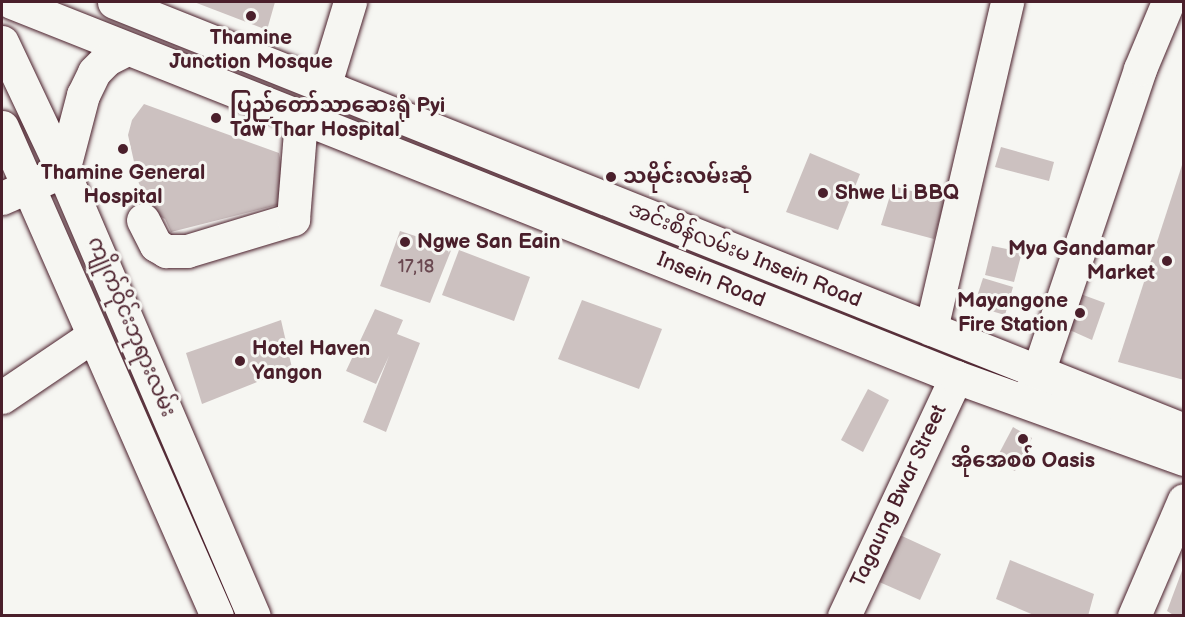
<!DOCTYPE html>
<html>
<head>
<meta charset="utf-8">
<style>
	body { margin:0 }
	#map { position:relative; width:1185px; height:617px; overflow:hidden; background:#f6f6f2; font-family:"Balsamiq Sans","Noto Sans Myanmar",sans-serif }
	div>[style] { position:absolute }
	.building>* { inset:0; background:#ccc1c0 }
	.roads { filter:drop-shadow(0 0 2px #4a1f2b) drop-shadow(0 0 2px #4a1f2b) }
	.minor>* { height:33px; margin:-16.5px; padding:0 16.5px; transform-origin:16.5px; border-radius:16.5px; background:#f6f6f2 }
	.major>* { height:33px; margin:-16.5px; padding:0 16.5px; transform-origin:16.5px; border-radius:16.5px; background:#f6f6f2 }
	.dots>* { width:16px; height:16px; translate:-50% -50%; box-sizing:border-box; border:3px solid #f6f6f2; border-radius:50% }
	span { translate:-50% -50%; white-space:nowrap; text-align:center; line-height:1.15; -webkit-text-stroke:6px #f6f6f2; paint-order:stroke }
	.number-label { font-size:18px; color:#6a4850 }
	.number-label span { -webkit-text-stroke-width:0 }
	.poi-label { font-size:21px; color:#4a1f2b; font-weight:700 }
	.left { translate:0 -50%; text-align:left }
	.right { translate:-100% -50%; text-align:right }
	.street-label { font-size:21px; color:#4a1f2b }
	.frame { position:absolute; inset:0; border:3px solid #4a1f2b; pointer-events:none }
</style>
</head>
<body>
<div id="map">
	<div class="building">
		<div style="clip-path:polygon(194px 2px,275px 2px,267px 30px)"></div>
		<div style="clip-path:polygon(144px 104px,279px 153px,289px 202px,171px 232px,165px 219px,155px 214px,152px 197px,139px 184px,128px 135px,132px 120px)"></div>
		<div style="clip-path:polygon(1001px 147px,1054px 162px,1049px 181px,995px 167px)"></div>
		<div style="clip-path:polygon(810px 153px,860px 174px,838px 230px,786px 212px)"></div>
		<div style="clip-path:polygon(1183px 162px,1184px 162px,1184px 380px,1118px 362px)"></div>
		<div style="clip-path:polygon(893px 186px,945px 200px,934px 239px,881px 225px)"></div>
		<div style="clip-path:polygon(400px 231px,452px 248px,430px 303px,380px 286px)"></div>
		<div style="clip-path:polygon(992px 246px,1022px 252px,1014px 282px,985px 275px)"></div>
		<div style="clip-path:polygon(459px 250px,530px 277px,514px 321px,442px 295px)"></div>
		<div style="clip-path:polygon(983px 278px,1013px 287px,1005px 315px,974px 306px)"></div>
		<div style="clip-path:polygon(1067px 289px,1105px 303px,1092px 340px,1054px 323px)"></div>
		<div style="clip-path:polygon(582px 300px,662px 329px,639px 389px,558px 359px)"></div>
		<div style="clip-path:polygon(375px 309px,403px 320px,397px 334px,420px 343px,386px 432px,363px 422px,389px 356px,376px 384px,346px 371px)"></div>
		<div style="clip-path:polygon(281px 320px,292px 368px,202px 404px,186px 353px)"></div>
		<div style="clip-path:polygon(868px 389px,889px 400px,863px 452px,841px 440px)"></div>
		<div style="clip-path:polygon(1013px 427px,1032px 438px,1015px 471px,995px 461px)"></div>
		<div style="clip-path:polygon(889px 530px,941px 554px,920px 600px,868px 577px)"></div>
		<div style="clip-path:polygon(1010px 560px,1094px 594px,1088px 616px,1036px 616px,996px 599px)"></div>
		<div style="clip-path:polygon(1183px 568px,1184px 616px,1175px 616px,1167px 611px)"></div>
	</div>
	<div class="roads">
		<div class="minor">
			<div style="left:324px;top:87px;width:89px;rotate:-73deg"></div>
			<div style="left:2px;top:198px;width:67px;rotate:-23.9deg"></div>
			<div style="left:143px;top:220px;width:28px;rotate:63deg"></div>
			<div style="left:156px;top:245px;width:12px;rotate:31deg"></div>
			<div style="left:166px;top:251px;width:21px"></div>
			<div style="left:187px;top:251px;width:111px;rotate:-16.8deg"></div>
			<div style="left:293px;top:219px;width:100px;rotate:-85.4deg"></div>
			<div style="left:931px;top:329px;width:336px;rotate:-76.9deg"></div>
			<div style="left:2px;top:397px;width:107px;rotate:-34deg"></div>
			<div style="left:1029px;top:399px;width:348px;rotate:-71.4deg"></div>
			<div style="left:1140px;top:69px;width:73px;rotate:-67.3deg"></div>
			<div style="left:844px;top:616px;width:264px;rotate:-64.9deg"></div>
			<div style="left:1134px;top:616px;width:126px;rotate:-66.7deg"></div>
		</div>
		<div class="major">
			<div style="left:11px;top:2px;width:1017px;rotate:21.64deg"></div>
			<div style="left:956px;top:377px;width:242px;rotate:19.8deg"></div>
			<div style="left:114px;top:2px;width:1152px;rotate:21.8deg"></div>
			<div style="left:2px;top:42px;width:143px;rotate:64.7deg"></div>
			<div style="left:63px;top:171px;width:484px;rotate:66.8deg"></div>
			<div style="left:2px;top:127px;width:534px;rotate:66.27deg"></div>
			<div style="left:63px;top:171px;width:79px;rotate:-75.3deg"></div>
			<div style="left:83px;top:95px;width:25px;rotate:-64deg"></div>
			<div style="left:94px;top:72px;width:18px;rotate:-45deg"></div>
			<div style="left:107px;top:59px;width:22px;rotate:-27deg"></div>
		</div>
	</div>
	<div class="dots">
		<div style="left:251px;top:16px;background:#4a1f2b"></div>
		<div style="left:216px;top:118px;background:#4a1f2b"></div>
		<div style="left:123px;top:149px;background:#4a1f2b"></div>
		<div style="left:611px;top:177px;background:#4a1f2b"></div>
		<div style="left:823px;top:193px;background:#4a1f2b"></div>
		<div style="left:405px;top:242px;background:#4a1f2b"></div>
		<div style="left:1167px;top:261px;background:#4a1f2b"></div>
		<div style="left:1080px;top:313px;background:#4a1f2b"></div>
		<div style="left:240px;top:361px;background:#4a1f2b"></div>
		<div style="left:1023px;top:439px;background:#4a1f2b"></div>
	</div>
	<div class="number-label">
		<span style="left:416px;top:267px">17,18</span>
	</div>
	<div class="poi-label">
		<span style="left:251px;top:50px">Thamine<br>Junction Mosque</span>
		<span class="left" style="left:230px;top:118px">ပြည်တော်သာဆေးရုံ Pyi<br>Taw Thar Hospital</span>
		<span style="left:123px;top:185px">Thamine General<br>Hospital</span>
		<span class="left" style="left:623px;top:177px">သမိုင်းလမ်းဆုံ</span>
		<span class="left" style="left:835px;top:193px">Shwe Li BBQ</span>
		<span class="left" style="left:417px;top:242px">Ngwe San Eain</span>
		<span class="right" style="left:1155px;top:261px">Mya Gandamar<br>Market</span>
		<span class="right" style="left:1068px;top:313px">Mayangone<br>Fire Station</span>
		<span class="left" style="left:252px;top:361px">Hotel Haven<br>Yangon</span>
		<span style="left:1023px;top:461px">အိုအေစစ် Oasis</span>
	</div>
	<div class="street-label">
		<span style="left:745px;top:255px;rotate:22deg">အင်းစိန်လမ်းမ Insein Road</span>
		<span style="left:711px;top:280px;rotate:22deg">Insein Road</span>
		<span style="left:131px;top:327px;rotate:67deg">ကျိုက်ဝိုင်းဘုရားလမ်း</span>
		<span style="left:899px;top:496px;rotate:-65deg">Tagaung Bwar Street</span>
	</div>
	<div class="frame"></div>
</div>
</body>
</html>
